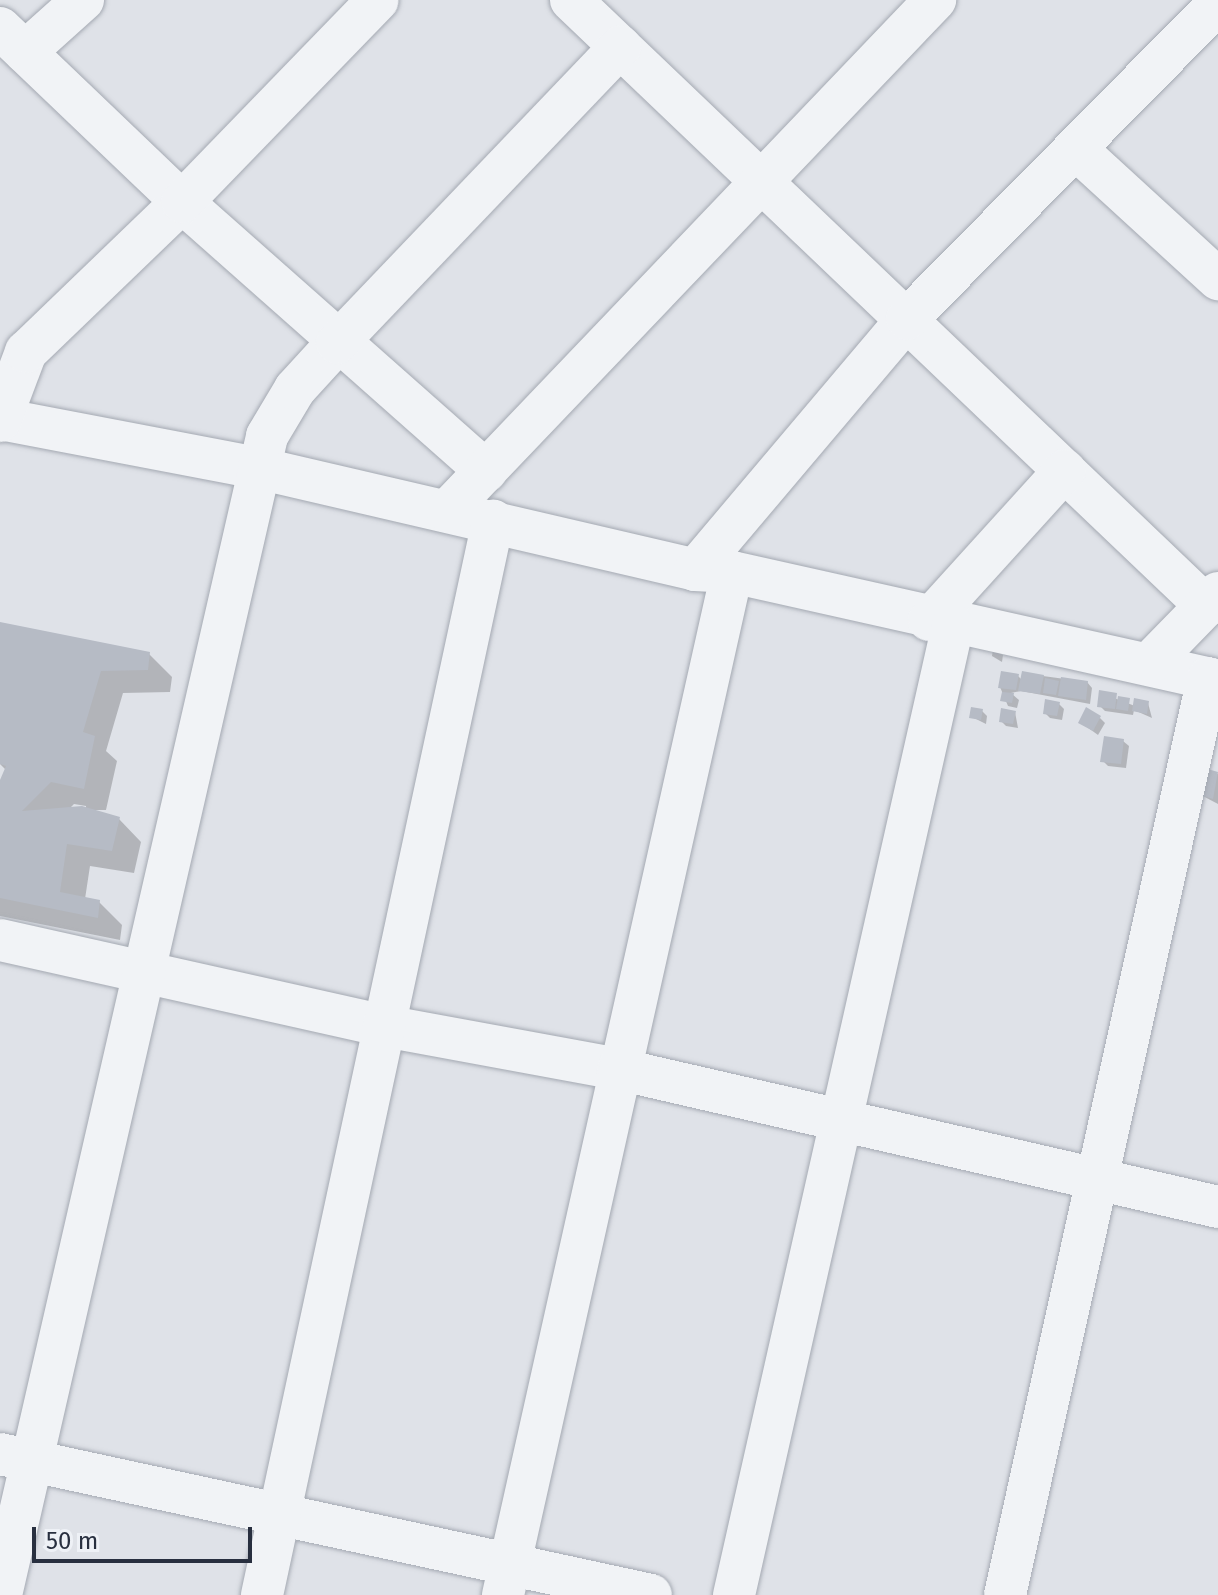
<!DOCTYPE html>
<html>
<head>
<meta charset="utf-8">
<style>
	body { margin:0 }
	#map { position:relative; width:1218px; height:1595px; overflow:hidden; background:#dfe2e8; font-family:"Fira Sans",sans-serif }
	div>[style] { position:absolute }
	.shadow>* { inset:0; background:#0003 }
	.building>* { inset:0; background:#b6bbc5 }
	.roads { filter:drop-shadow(0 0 2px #a4a9b2) drop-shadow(0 0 2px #a4a9b2) }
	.minor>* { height:42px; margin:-21px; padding:0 21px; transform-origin:21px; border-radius:21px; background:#f1f3f6 }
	span { translate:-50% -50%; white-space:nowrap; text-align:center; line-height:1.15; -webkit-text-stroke:7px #eef1f6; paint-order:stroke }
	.scale { position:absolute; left:32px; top:1527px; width:220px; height:36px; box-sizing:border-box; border:4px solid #282f3f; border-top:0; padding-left:10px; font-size:24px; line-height:28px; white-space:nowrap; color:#282f3f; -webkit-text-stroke:6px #eef1f6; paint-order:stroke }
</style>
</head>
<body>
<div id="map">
	<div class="shadow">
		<div style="clip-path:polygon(evenodd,0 624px,149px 654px,172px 677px,170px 692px,123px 693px,106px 751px,117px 761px,106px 810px,88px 810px,119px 819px,141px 842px,134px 873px,90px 866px,85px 899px,99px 902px,122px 925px,120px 940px,0 916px,0 783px,6px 770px,0 764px,0 624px,74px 804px,86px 806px,86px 808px,69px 809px,74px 804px)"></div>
		<div style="clip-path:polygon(993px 649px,1003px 655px,1002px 662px,992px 656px)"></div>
		<div style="clip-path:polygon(1018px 676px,1022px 680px,1043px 676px,1087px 682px,1092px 688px,1090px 704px,1021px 691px,1011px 693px,1019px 700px,1017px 708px,1008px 706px,1000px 687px)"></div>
		<div style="clip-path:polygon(1101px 693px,1135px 706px,1148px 703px,1152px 718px,1134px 710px,1133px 715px,1105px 711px,1100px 706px)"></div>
		<div style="clip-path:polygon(1059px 704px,1064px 709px,1062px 720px,1050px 718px,1045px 713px)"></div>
		<div style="clip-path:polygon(982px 711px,987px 716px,986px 724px,972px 717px)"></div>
		<div style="clip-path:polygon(1015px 712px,1018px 728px,1006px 726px,1001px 721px)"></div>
		<div style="clip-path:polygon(1100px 718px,1105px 723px,1098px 735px,1080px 722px)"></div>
		<div style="clip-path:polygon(1123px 741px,1129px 746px,1126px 768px,1108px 766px,1103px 761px)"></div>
		<div style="clip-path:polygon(1205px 770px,1218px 774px,1218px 804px,1199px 794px)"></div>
	</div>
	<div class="building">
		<div style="clip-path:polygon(0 622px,150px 652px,148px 670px,101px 671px,83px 732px,95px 736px,84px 789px,51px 782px,22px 811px,82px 806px,120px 817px,112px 851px,67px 844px,60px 892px,100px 900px,98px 918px,0 898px,0 780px,6px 766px,0 764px)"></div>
		<div style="clip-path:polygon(1001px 671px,1019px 674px,1016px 690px,998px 688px)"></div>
		<div style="clip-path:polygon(1022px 671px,1044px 675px,1040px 694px,1018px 691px)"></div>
		<div style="clip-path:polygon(1061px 677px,1088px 681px,1086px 700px,1058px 696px)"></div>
		<div style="clip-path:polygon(1045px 678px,1059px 681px,1056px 695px,1043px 693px)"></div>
		<div style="clip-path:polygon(1099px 690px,1117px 693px,1115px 709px,1097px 707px)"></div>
		<div style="clip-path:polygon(1002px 692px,1014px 693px,1012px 703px,1000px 701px)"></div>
		<div style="clip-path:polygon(1118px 696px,1130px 698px,1128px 711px,1116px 709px)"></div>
		<div style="clip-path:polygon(1134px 698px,1149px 701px,1147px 714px,1132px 711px)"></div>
		<div style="clip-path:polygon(1045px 699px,1060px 702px,1057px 716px,1043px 714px)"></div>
		<div style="clip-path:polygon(971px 707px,983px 709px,981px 720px,969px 718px)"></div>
		<div style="clip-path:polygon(1086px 707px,1101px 716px,1093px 731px,1078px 723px)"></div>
		<div style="clip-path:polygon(1001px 708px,1016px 711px,1013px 724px,999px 722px)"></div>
		<div style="clip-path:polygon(1104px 736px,1124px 739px,1121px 764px,1100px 762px)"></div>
		<div style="clip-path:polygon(1204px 768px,1218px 772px,1213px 799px,1197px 794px)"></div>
	</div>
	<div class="roads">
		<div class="minor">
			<div style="left:571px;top:0;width:878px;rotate:43.66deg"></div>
			<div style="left:0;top:28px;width:252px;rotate:43.7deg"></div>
			<div style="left:182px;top:202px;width:406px;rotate:41.5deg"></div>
			<div style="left:25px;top:52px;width:78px;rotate:-41.9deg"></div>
			<div style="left:1076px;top:149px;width:193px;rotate:42.5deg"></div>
			<div style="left:0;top:419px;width:263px;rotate:10.8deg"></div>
			<div style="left:258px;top:468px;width:449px;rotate:13.1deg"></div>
			<div style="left:695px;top:570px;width:37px;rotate:3deg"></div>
			<div style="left:732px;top:572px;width:498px;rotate:12.6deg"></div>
			<div style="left:0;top:421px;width:74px;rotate:-69.4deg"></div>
			<div style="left:26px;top:352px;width:216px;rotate:-43.9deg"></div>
			<div style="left:182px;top:202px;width:281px;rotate:-45.9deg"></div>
			<div style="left:447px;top:511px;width:707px;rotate:-46.32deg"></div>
			<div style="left:695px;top:570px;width:329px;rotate:-49.8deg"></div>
			<div style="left:907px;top:319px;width:443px;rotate:-45.4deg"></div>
			<div style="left:929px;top:620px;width:202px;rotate:-47.8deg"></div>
			<div style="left:1149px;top:664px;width:99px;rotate:-45.8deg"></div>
			<div style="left:0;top:940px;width:394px;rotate:12.6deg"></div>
			<div style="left:384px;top:1026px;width:238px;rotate:10.4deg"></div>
			<div style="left:618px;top:1069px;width:616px;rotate:12.95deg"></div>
			<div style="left:0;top:1454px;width:666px;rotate:12.22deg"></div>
			<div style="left:1px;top:1595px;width:1189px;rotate:-77.07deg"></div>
			<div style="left:267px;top:436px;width:55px;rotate:-59.2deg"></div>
			<div style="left:295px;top:389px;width:62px;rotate:-47.6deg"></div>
			<div style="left:337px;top:343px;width:410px;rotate:-46.3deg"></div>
			<div style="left:262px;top:1595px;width:1099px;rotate:-77.86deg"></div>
			<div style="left:503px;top:1595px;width:1048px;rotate:-77.38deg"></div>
			<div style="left:734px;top:1595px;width:994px;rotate:-77.28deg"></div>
			<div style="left:1005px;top:1595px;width:939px;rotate:-77.52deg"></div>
		</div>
	</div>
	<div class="scale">50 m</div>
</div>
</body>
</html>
